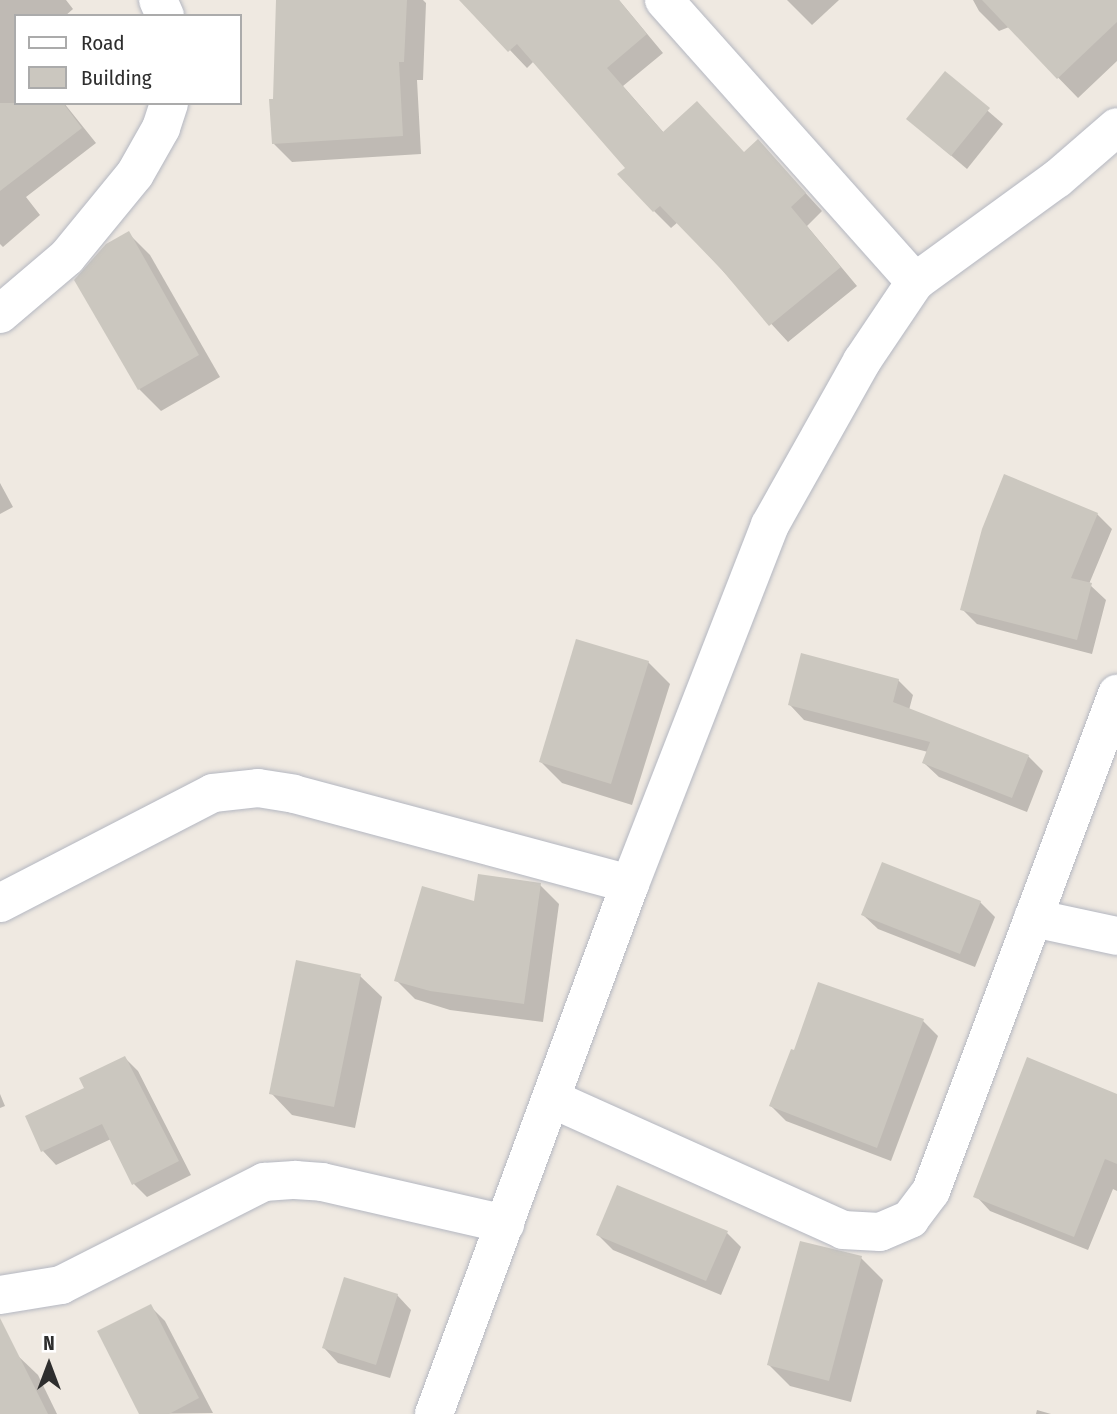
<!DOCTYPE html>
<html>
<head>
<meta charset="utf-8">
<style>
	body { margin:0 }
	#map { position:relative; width:1117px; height:1414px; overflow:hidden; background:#efe9e1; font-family:"Fira Sans Condensed",sans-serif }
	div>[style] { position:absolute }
	.shadow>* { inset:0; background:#0003 }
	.building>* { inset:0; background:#cbc7bf }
	.roads { filter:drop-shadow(0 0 2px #b4b7c1) drop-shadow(0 0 2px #b4b7c1) }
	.minor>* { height:38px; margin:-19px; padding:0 19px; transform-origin:19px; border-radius:19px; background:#fff }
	span { translate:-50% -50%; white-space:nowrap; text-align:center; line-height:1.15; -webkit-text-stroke:7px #fff; paint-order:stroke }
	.legend { position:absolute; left:14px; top:14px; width:228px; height:91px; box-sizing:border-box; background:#fff; border:2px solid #ababab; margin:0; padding:9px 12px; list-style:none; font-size:21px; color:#2e2e2e }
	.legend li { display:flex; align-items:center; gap:14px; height:35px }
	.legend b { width:35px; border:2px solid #ababab }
	.north { position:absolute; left:14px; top:1330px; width:70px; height:70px; -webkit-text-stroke:5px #fff; paint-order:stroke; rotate:0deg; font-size:19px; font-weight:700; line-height:28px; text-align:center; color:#2e2e2e }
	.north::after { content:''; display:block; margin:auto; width:24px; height:32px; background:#2e2e2e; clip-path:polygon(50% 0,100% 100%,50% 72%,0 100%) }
</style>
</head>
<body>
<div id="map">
	<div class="shadow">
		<div style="clip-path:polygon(0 0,66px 0,73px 9px,65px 16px,16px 16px,16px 103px,64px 103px,96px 143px,26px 197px,40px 215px,3px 247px,0 244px)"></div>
		<div style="clip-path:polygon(278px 0,423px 0,426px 3px,423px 80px,417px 80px,421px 154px,292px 162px,273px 143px)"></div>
		<div style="clip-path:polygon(462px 0,619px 0,663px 53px,623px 86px,664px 133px,744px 153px,758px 141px,822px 211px,807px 226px,857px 286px,788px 342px,678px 222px,671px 228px,654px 211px,627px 168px,534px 61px,527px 68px)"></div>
		<div style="clip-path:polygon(787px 0,839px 0,812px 25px)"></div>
		<div style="clip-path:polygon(973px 0,1117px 0,1117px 61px,1078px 98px,1009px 27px,999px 31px,979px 11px)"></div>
		<div style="clip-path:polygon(945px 74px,1003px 124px,967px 169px,908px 119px)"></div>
		<div style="clip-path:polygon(128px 233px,150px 255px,220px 377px,161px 411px,139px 389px)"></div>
		<div style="clip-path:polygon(0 483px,13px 507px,0 514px)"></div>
		<div style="clip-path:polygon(1097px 514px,1112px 529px,1089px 584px,1106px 600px,1092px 654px,977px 624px,962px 609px)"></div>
		<div style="clip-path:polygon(648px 662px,670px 684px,632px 805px,562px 783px,541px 762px)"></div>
		<div style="clip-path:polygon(898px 680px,913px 695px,909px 710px,1028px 756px,1043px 771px,1027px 812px,939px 777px,924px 763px,928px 752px,804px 720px,790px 705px)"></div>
		<div style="clip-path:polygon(540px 885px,559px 904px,543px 1022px,450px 1010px,415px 999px,396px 980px,476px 903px)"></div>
		<div style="clip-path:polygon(980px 902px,995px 917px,975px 967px,878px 929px,863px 915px)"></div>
		<div style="clip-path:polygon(360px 976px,382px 997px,355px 1128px,292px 1115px,271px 1093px)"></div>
		<div style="clip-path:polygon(923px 1021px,938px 1036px,891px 1161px,786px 1121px,771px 1106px)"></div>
		<div style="clip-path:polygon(125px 1058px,138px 1071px,191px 1175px,147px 1197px,134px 1184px,111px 1139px,56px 1165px,43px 1151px,27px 1117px,86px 1089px)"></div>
		<div style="clip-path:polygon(0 1094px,5px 1106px,0 1108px)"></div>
		<div style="clip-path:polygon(1117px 1096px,1117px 1191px,1113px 1189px,1088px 1250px,990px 1211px,976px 1196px)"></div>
		<div style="clip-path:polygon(727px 1233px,741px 1247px,721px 1295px,613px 1250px,598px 1235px)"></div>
		<div style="clip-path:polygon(861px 1258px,883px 1280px,851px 1402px,790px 1386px,769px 1365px)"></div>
		<div style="clip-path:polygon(397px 1295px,411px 1310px,390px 1378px,338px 1363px,324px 1348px)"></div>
		<div style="clip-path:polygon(150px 1306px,165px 1321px,213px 1413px,141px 1414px)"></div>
		<div style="clip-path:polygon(16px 1354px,38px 1375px,57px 1414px,0 1414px,0 1362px)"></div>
		<div style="clip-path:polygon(1037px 1410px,1051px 1414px,1036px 1414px)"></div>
	</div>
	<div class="building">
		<div style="clip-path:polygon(276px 0,407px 0,404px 62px,399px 62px,403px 136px,272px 144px,269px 99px,273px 99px)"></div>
		<div style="clip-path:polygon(459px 0,619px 0,647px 34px,607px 68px,663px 132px,697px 101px,744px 152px,758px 139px,806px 193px,791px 207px,841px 267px,769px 326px,722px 270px,660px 206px,653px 212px,617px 174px,625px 168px,517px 44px,508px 52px)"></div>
		<div style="clip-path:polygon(982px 0,1117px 0,1117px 22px,1057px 79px)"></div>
		<div style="clip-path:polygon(945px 71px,990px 108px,951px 156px,906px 119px)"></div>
		<div style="clip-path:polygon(0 103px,63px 103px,82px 128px,0 191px)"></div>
		<div style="clip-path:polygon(129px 231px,199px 355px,138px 390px,74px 280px,106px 244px)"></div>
		<div style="clip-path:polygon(1004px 474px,1098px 513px,1071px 578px,1092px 583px,1077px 640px,960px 610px,982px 529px)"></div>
		<div style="clip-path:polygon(576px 639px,649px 661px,611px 784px,539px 762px)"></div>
		<div style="clip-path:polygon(801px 653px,899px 679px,893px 702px,1029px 755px,1012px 798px,922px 763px,930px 742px,788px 705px)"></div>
		<div style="clip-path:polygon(882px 862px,981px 901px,960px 954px,861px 915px)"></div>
		<div style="clip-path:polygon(478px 874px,541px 883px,524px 1004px,430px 991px,394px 981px,422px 886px,474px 901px)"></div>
		<div style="clip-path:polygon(296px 960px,361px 974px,334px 1107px,269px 1094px)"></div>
		<div style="clip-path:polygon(818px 982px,924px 1019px,877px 1148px,769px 1106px,791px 1049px,794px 1050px)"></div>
		<div style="clip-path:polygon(125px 1056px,179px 1161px,132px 1185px,102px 1124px,41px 1152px,25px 1116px,84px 1088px,79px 1078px)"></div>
		<div style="clip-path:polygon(1027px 1057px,1117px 1094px,1117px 1164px,1105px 1159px,1074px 1237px,973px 1197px)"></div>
		<div style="clip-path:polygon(617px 1185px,728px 1231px,706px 1281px,596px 1235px)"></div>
		<div style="clip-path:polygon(800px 1241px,862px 1256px,829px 1381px,767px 1365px)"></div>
		<div style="clip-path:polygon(344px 1277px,398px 1294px,376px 1365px,322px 1348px)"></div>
		<div style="clip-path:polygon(151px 1304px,199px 1398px,169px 1414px,139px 1414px,97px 1331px)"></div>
		<div style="clip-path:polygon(0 1318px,48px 1414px,0 1414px)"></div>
	</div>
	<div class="roads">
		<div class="minor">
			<div style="left:158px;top:0;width:17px;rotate:66deg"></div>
			<div style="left:664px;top:0;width:378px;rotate:48.3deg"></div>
			<div style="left:0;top:314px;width:88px;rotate:-40.4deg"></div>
			<div style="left:67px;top:257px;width:107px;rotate:-50.7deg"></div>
			<div style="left:135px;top:174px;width:53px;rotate:-60.5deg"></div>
			<div style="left:161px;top:128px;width:26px;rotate:-72deg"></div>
			<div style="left:0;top:903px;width:240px;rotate:-27.3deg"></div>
			<div style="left:213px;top:793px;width:45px;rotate:-6.3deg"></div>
			<div style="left:258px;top:788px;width:36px;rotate:9deg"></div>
			<div style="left:294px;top:794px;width:348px;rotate:15deg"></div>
			<div style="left:1033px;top:918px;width:86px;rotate:12.1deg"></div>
			<div style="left:552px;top:1099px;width:319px;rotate:24.2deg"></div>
			<div style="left:843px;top:1230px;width:37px;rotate:3deg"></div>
			<div style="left:880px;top:1232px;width:33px;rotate:-23deg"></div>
			<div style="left:910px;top:1219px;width:35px;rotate:-53deg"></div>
			<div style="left:931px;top:1191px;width:531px;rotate:-69.48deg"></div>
			<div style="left:0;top:1295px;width:62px;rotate:-9.3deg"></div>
			<div style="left:61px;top:1285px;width:228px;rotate:-26.9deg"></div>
			<div style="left:264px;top:1182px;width:31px;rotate:-4deg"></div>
			<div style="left:295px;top:1180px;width:27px;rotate:4deg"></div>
			<div style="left:322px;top:1182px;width:188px;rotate:12.9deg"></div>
			<div style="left:434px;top:1414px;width:565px;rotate:-69.71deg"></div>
			<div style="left:630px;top:884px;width:385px;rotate:-68.7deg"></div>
			<div style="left:770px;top:525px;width:188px;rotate:-60.7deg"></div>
			<div style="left:862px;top:361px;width:95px;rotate:-56.1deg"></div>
			<div style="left:915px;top:282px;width:175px;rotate:-36deg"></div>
			<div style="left:1057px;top:179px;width:79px;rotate:-40.9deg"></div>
		</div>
	</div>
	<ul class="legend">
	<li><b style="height:9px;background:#fff"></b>Road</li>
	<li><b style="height:19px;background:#cbc7bf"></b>Building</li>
	</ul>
	<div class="north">N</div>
</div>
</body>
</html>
